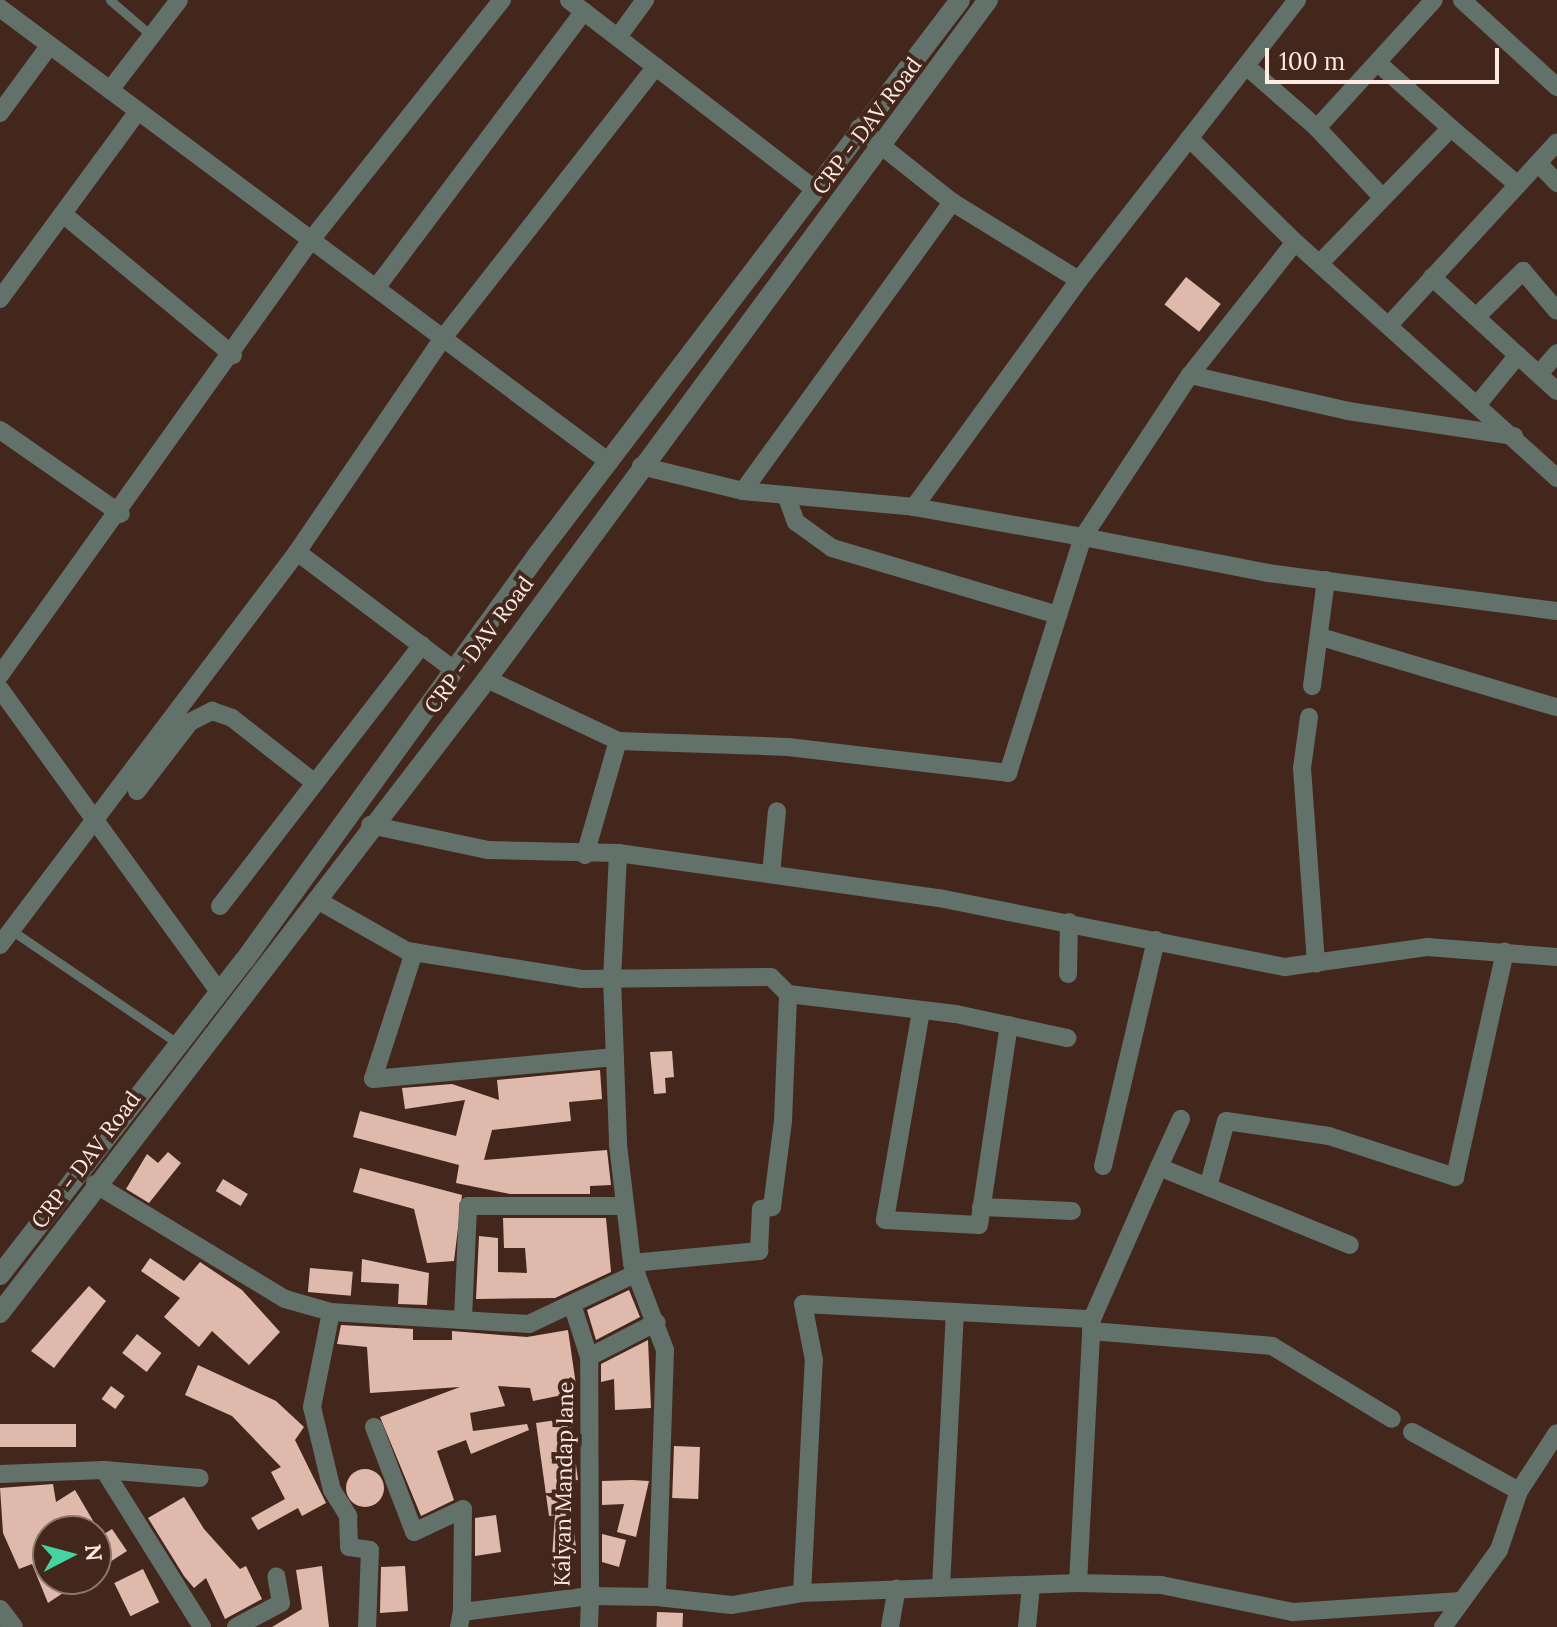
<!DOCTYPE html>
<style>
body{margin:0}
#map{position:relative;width:1557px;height:1627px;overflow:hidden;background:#44271c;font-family:Lora,serif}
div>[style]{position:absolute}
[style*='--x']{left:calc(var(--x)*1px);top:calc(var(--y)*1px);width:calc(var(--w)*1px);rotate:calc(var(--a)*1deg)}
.building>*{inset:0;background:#dfbaac;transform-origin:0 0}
.round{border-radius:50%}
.service>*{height:9px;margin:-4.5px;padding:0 4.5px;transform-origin:4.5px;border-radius:4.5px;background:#627169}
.minor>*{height:18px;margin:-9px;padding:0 9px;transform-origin:9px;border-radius:9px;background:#627169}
.tertiary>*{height:20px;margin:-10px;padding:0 10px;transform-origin:10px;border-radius:10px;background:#627169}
span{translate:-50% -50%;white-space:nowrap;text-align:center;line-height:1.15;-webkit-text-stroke:8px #44271c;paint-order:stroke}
.street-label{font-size:22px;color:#feeae3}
.north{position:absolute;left:32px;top:1515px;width:80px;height:80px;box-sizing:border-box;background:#44271c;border:2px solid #8e756c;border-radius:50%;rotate:84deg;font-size:22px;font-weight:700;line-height:32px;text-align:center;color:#feeae3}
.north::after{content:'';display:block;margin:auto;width:28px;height:36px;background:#43d4a0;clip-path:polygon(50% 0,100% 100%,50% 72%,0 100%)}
.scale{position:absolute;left:1265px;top:48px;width:234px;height:36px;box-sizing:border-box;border:4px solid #feeae3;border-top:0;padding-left:10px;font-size:24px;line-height:28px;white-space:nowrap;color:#feeae3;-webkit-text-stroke:6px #44271c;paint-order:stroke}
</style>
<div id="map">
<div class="building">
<i style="left:1186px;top:277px;width:44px;height:35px;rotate:38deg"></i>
<i style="clip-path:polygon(672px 1051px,674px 1077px,665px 1078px,666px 1093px,654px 1094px,650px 1052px)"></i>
<i style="clip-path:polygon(600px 1070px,602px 1099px,569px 1102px,571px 1121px,492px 1130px,484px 1160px,607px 1150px,611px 1185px,590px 1186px,590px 1194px,510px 1194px,456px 1183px,459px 1165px,353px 1137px,360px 1111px,456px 1136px,465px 1100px,405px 1109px,402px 1088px,452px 1084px,499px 1100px,497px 1080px)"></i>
<i style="clip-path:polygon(168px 1152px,181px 1163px,149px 1203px,126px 1189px,147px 1154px,158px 1163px)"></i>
<i style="clip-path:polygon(360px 1168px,462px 1195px,454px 1261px,427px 1263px,414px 1209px,353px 1192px)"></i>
<i style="left:223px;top:1179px;width:29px;height:14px;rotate:31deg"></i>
<i style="clip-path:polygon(503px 1218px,606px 1218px,611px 1272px,555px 1298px,476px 1299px,479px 1236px,498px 1238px,498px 1272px,527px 1273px,525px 1248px,504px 1248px)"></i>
<i style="clip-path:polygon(150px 1258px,184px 1281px,200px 1262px,242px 1290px,280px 1332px,249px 1365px,212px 1331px,199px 1347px,164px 1317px,180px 1298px,141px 1271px)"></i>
<i style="clip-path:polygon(362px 1259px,429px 1273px,427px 1305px,398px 1304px,399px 1284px,361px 1282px)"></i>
<i style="left:310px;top:1268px;width:43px;height:24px;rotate:5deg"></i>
<i style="clip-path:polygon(89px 1286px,106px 1301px,54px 1368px,31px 1351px)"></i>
<i style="clip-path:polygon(629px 1290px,640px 1317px,596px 1340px,587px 1310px)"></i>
<i style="clip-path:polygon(341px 1325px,413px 1329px,413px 1340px,452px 1340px,452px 1331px,527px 1337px,568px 1330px,577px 1392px,533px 1401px,530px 1388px,498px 1386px,505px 1406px,470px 1413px,473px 1431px,527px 1424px,529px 1430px,471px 1454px,466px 1440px,437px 1451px,454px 1500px,421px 1516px,380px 1417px,460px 1387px,370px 1393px,367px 1347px,337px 1344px)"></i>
<i style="left:137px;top:1334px;width:31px;height:24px;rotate:38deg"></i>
<i style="clip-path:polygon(648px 1340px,651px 1408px,615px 1410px,614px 1379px,601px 1382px,601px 1364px)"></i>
<i style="clip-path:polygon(198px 1365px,276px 1401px,304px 1427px,295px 1440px,326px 1503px,302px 1516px,298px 1508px,258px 1530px,251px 1518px,285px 1499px,271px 1472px,281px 1467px,232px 1416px,185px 1395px)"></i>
<i style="left:111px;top:1386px;width:17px;height:16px;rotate:36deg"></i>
<i style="clip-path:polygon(570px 1418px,578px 1480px,568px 1481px,577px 1556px,570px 1554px,571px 1572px,551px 1572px,555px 1515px,549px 1516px,536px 1423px)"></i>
<i style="left:76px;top:1424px;width:23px;height:76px;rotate:90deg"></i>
<i style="left:674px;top:1446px;width:26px;height:52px;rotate:2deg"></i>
<i class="round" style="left:346px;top:1469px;width:38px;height:38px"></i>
<i style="clip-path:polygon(632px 1480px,649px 1481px,636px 1537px,617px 1532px,624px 1504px,602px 1505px,602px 1481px)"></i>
<i style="clip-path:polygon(53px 1484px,56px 1502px,75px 1490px,99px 1531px,48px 1531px,48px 1579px,84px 1579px,48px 1603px,32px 1564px,19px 1569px,3px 1533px,0 1488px)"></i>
<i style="clip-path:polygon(184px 1497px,204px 1529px,240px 1569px,246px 1566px,262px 1599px,225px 1619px,206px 1578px,194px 1588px,184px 1576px,148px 1518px)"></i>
<i style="clip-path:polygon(496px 1515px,501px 1552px,475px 1556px,475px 1518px)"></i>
<i style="clip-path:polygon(112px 1529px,127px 1551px,102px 1567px,96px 1539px)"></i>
<i style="clip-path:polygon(602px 1534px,626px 1540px,619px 1567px,602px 1562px)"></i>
<i style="clip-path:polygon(322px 1566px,329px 1627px,272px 1627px,302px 1609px,296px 1570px)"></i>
<i style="clip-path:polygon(405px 1566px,408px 1611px,380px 1613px,381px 1567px)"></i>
<i style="left:143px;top:1569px;width:37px;height:32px;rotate:64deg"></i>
<i style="left:657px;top:1612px;width:26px;height:15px;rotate:2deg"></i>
</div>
<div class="service">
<i style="--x:110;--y:0;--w:55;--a:40.6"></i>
<i style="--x:11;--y:930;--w:201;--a:34.2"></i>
</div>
<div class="minor">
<i style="--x:569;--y:0;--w:307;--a:37.6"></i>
<i style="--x:1462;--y:0;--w:129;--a:42.5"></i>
<i style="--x:0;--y:8;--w:760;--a:36.7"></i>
<i style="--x:618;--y:37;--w:46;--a:-53.9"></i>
<i style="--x:1378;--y:63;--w:98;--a:41.7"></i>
<i style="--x:1246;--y:66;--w:94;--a:41.1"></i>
<i style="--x:1317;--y:128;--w:173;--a:-47.6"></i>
<i style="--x:110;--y:90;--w:113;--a:-52.5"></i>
<i style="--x:0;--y:113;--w:84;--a:-53.7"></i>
<i style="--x:859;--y:128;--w:119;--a:38.5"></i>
<i style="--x:952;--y:202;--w:149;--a:31.6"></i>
<i style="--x:1079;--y:280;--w:355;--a:-52.1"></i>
<i style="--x:1317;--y:128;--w:96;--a:46.7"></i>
<i style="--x:1189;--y:138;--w:148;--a:44.5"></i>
<i style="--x:1538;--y:163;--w:28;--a:46"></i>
<i style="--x:63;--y:214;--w:221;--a:39.7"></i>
<i style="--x:1320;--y:263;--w:188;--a:-45.9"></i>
<i style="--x:1451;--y:128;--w:88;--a:40.4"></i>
<i style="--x:1432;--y:277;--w:169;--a:42.4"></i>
<i style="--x:1079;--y:280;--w:281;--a:126"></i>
<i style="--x:914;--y:507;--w:172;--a:10.1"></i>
<i style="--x:1083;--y:537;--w:194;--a:-56.6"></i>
<i style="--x:1190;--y:375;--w:169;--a:-51.7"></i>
<i style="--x:1295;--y:242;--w:353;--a:42"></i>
<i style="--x:376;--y:288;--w:346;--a:-53.1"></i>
<i style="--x:0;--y:299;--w:233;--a:-53.7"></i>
<i style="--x:1476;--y:317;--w:66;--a:-44.4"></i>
<i style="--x:1523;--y:271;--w:52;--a:49.6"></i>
<i style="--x:1389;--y:325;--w:248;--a:-47.4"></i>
<i style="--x:1539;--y:374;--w:28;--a:-49"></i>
<i style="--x:1190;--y:375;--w:162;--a:12.8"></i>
<i style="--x:1348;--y:411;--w:168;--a:8.6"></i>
<i style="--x:1478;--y:404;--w:63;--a:-50.8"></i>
<i style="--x:0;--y:430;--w:147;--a:34.8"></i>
<i style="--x:641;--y:466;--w:105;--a:13.8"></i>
<i style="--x:743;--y:491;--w:172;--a:5.3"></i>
<i style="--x:743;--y:491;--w:357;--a:-54.1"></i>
<i style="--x:786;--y:495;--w:29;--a:70"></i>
<i style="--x:796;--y:522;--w:44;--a:35.8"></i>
<i style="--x:832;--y:548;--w:236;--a:16.5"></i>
<i style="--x:297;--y:552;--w:195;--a:36.9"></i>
<i style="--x:1321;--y:637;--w:245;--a:16.6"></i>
<i style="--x:0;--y:675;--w:535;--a:-54.44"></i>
<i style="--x:311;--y:240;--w:307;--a:-51.5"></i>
<i style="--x:487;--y:679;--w:145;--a:25.3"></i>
<i style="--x:618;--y:741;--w:170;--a:2"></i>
<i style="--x:788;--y:747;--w:222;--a:6.7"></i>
<i style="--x:1008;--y:773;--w:248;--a:-72.4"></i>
<i style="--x:1083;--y:537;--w:188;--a:11"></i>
<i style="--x:1268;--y:573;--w:291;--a:7.5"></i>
<i style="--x:1312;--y:686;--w:107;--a:-82.5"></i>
<i style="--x:0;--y:689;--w:373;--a:54.1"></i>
<i style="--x:1309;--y:717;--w:51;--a:97.8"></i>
<i style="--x:1302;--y:768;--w:196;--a:85.9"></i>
<i style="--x:137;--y:791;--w:87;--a:-52.5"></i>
<i style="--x:190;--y:722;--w:25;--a:-27"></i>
<i style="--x:212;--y:711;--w:21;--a:19"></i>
<i style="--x:232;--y:718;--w:105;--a:38.1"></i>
<i style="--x:370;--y:825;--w:121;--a:12"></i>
<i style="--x:488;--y:850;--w:130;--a:1.3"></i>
<i style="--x:618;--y:853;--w:324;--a:8"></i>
<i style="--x:939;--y:898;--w:353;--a:11.3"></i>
<i style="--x:1285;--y:967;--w:143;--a:-8"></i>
<i style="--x:1427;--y:947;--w:130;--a:4.4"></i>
<i style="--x:618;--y:853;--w:125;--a:92.7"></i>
<i style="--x:612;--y:978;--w:167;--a:87.9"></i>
<i style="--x:618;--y:1145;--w:119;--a:83.2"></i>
<i style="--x:632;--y:1263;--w:93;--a:69.2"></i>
<i style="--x:665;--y:1350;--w:247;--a:91.9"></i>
<i style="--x:657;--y:1597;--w:75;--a:6.1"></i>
<i style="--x:732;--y:1605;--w:71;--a:-9.7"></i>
<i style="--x:802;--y:1593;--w:233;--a:-87.1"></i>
<i style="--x:814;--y:1360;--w:57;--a:-101.1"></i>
<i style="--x:803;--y:1304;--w:289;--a:3"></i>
<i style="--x:585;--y:855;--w:119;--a:-73.9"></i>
<i style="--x:771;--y:874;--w:63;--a:-84.6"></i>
<i style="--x:317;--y:900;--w:103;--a:29.5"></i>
<i style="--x:407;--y:951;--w:177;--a:9.1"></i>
<i style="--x:582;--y:979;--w:189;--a:-0.6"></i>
<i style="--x:771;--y:977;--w:24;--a:45"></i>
<i style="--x:788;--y:994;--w:169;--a:6.8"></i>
<i style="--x:956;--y:1014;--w:114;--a:12.2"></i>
<i style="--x:220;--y:906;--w:330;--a:-52.3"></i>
<i style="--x:0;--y:945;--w:493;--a:-52.9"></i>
<i style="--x:297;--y:552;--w:259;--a:-55.7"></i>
<i style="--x:443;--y:338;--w:345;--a:-51.9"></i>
<i style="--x:414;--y:952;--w:133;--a:107.9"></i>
<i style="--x:373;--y:1079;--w:243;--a:-5.2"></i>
<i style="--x:1068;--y:974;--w:52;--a:-88.9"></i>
<i style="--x:921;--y:1011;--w:212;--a:99.8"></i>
<i style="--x:885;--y:1220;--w:94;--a:3"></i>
<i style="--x:979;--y:1225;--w:202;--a:-81.5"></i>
<i style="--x:1103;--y:1166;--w:232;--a:-76.8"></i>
<i style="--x:1159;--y:1167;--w:53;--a:-65.4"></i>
<i style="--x:95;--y:1184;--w:222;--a:31.2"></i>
<i style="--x:285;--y:1299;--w:48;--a:15.8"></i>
<i style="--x:331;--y:1312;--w:198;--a:3.5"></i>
<i style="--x:529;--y:1324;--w:119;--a:-25.3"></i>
<i style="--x:1208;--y:1187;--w:68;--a:-74.7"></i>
<i style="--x:1226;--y:1121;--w:104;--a:8.3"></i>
<i style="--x:1329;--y:1136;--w:133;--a:18"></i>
<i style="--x:1455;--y:1177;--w:231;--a:-77.5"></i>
<i style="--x:981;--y:1207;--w:91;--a:2.5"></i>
<i style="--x:632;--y:1263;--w:128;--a:-5.4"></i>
<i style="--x:759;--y:1251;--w:42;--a:-87.3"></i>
<i style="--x:761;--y:1209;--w:11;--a:-10"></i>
<i style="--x:772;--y:1207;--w:87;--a:-82.7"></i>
<i style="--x:783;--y:1121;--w:127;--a:-87.7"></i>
<i style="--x:572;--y:1304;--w:56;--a:72.2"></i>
<i style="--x:331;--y:1312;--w:97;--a:101.3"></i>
<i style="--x:312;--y:1407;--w:85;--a:76.5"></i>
<i style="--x:332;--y:1490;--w:31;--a:58"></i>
<i style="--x:348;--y:1516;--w:31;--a:88"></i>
<i style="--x:349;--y:1547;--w:21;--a:8"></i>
<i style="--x:370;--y:1550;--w:77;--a:92.2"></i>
<i style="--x:463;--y:1318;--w:112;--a:-87.4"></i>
<i style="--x:468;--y:1206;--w:157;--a:0"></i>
<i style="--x:1091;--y:1331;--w:182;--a:4.7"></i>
<i style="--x:1272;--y:1346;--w:140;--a:31.3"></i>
<i style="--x:374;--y:1427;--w:112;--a:69.1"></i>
<i style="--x:414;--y:1532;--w:54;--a:-25.1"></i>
<i style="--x:463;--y:1509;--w:103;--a:90.6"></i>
<i style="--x:1412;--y:1432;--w:122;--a:28.9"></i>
<i style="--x:104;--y:1470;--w:185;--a:58"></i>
<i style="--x:0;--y:1474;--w:104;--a:-2.2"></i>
<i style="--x:104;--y:1470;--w:96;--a:4.8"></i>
<i style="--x:1078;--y:1583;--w:264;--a:-87"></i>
<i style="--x:1092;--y:1319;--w:166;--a:-66.2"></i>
<i style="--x:1159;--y:1167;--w:206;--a:22.2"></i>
<i style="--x:941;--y:1587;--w:275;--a:-87.1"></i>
<i style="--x:802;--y:1593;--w:276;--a:-2.1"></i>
<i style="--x:1078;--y:1583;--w:83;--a:1.4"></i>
<i style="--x:1161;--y:1585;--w:135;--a:11.6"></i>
<i style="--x:1293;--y:1612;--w:169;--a:-3.7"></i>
<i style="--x:236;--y:1627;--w:51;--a:-28.1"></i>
<i style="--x:281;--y:1603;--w:27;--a:-100"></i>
<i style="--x:459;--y:1627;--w:15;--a:-79"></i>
<i style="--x:462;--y:1612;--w:129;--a:-7.1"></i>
<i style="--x:590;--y:1596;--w:239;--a:-90.2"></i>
<i style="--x:589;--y:1357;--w:76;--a:-27.2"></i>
<i style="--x:589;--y:1627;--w:31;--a:-88"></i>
<i style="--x:590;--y:1596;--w:67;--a:0.9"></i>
<i style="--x:890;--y:1627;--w:39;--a:-80"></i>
<i style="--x:1027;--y:1627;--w:41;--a:-84.4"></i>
<i style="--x:1443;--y:1627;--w:95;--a:-54"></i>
<i style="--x:1499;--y:1550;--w:62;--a:-71.3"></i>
<i style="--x:1519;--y:1491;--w:69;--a:-56.8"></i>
</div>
<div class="tertiary">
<i style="--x:0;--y:1275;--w:398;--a:-52.2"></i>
<i style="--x:244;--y:961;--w:502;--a:-54.16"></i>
<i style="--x:538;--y:554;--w:696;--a:-52.7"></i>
<i style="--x:0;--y:1313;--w:799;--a:-52.47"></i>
<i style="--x:487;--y:679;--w:844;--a:-53.58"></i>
<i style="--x:0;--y:1610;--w:21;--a:53"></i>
</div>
<div class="street-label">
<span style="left:867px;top:126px;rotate:-53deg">CRP - DAV Road</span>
<span style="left:479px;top:645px;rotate:-53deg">CRP - DAV Road</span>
<span style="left:86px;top:1160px;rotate:-53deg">CRP - DAV Road</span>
<span style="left:564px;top:1484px;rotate:-89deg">Kalyan Mandap lane</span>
</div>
<div class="north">N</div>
<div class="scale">100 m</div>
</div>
